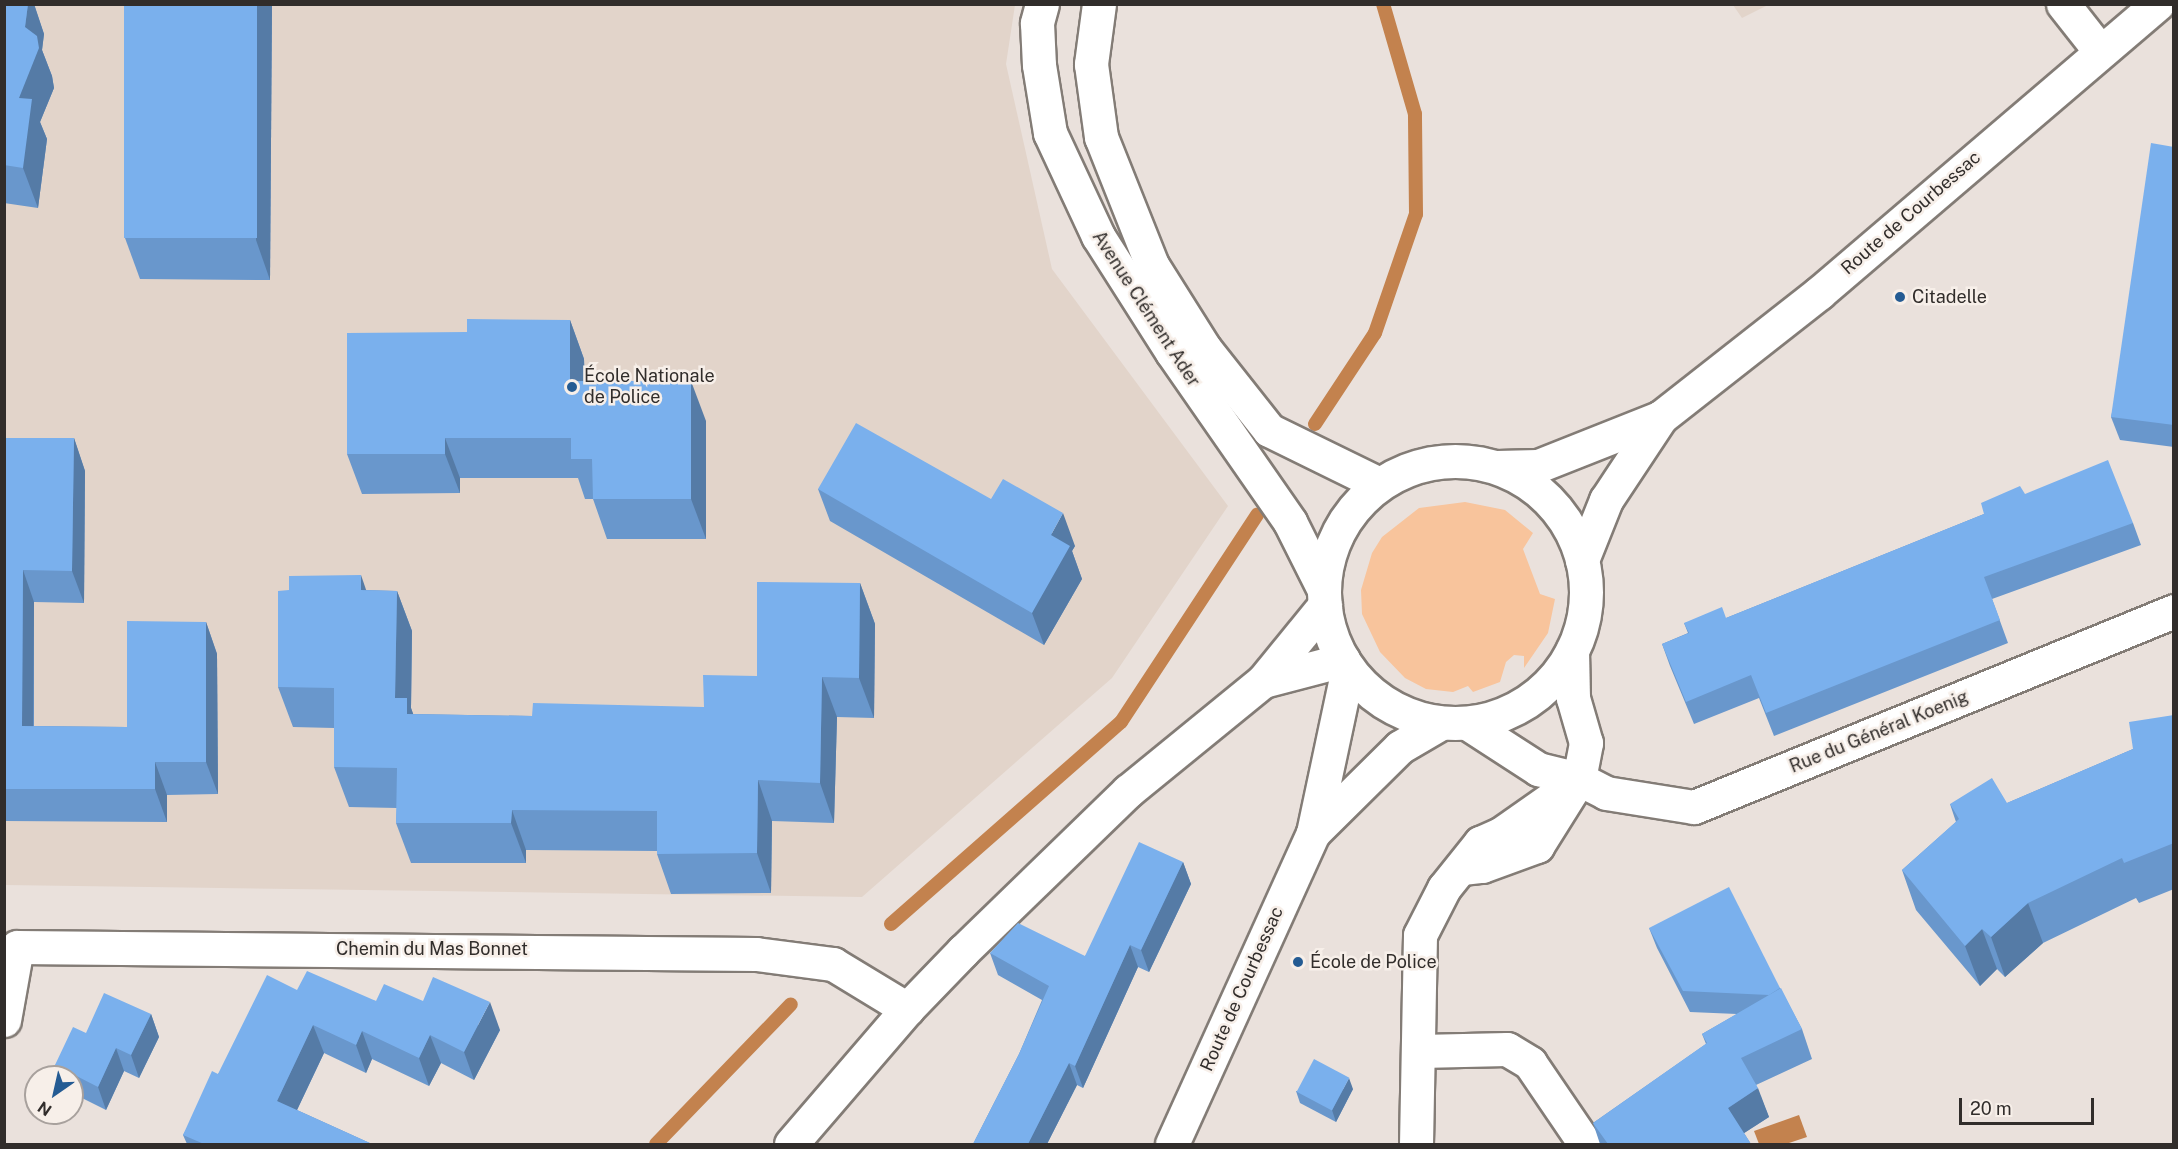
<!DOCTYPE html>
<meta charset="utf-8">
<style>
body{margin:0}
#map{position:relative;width:2178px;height:1149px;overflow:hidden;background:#eae1dc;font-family:"Public Sans",sans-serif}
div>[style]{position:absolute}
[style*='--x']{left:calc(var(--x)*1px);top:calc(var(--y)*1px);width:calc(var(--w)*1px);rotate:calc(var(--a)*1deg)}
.built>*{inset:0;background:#e2d4ca}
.green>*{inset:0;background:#f8c49c}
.water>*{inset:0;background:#c3824e}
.stream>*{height:14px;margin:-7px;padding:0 7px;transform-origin:7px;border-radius:7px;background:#c3824e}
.roads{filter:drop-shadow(2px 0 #837c76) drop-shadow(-2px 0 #837c76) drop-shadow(0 2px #837c76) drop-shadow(0 -2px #837c76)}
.minor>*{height:33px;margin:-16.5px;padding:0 16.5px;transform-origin:16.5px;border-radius:16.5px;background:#fff}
.tertiary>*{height:33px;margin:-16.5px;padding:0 16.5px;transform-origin:16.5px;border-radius:16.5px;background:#fff}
.tertiary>.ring{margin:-16.5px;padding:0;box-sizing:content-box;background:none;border:33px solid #fff;border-radius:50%}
.wall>*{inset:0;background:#6997cc}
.shaded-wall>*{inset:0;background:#557ba6}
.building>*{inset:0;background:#7ab0ed;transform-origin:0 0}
.dots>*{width:16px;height:16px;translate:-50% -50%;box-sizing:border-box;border:3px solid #f7efe9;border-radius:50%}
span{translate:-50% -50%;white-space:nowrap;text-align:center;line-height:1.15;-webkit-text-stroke:5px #f7efe9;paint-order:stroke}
.street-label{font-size:18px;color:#312d2b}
.poi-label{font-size:18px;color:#312d2b}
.left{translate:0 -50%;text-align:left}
.frame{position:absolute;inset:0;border:6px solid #312d2b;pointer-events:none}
.north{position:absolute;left:24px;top:1065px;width:60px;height:60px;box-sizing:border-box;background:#f7efe9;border:2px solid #a8a19d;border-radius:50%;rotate:214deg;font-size:16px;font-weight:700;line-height:24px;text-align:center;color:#312d2b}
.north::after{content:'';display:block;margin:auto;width:21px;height:27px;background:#245b93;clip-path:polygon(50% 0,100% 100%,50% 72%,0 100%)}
.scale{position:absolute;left:1959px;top:1098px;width:135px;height:27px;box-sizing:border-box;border:3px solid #312d2b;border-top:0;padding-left:8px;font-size:18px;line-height:21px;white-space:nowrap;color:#312d2b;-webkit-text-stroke:4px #f7efe9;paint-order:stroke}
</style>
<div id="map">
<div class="built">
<i style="clip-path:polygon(5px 5px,1015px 5px,1006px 64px,1052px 269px,1228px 506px,1112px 678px,862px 897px,5px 885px)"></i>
<i style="clip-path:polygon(1733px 5px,1768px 5px,1742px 18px)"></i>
</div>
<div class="green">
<i style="clip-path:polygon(1465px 502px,1505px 510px,1533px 533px,1523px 549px,1540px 594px,1555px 599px,1548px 633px,1524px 668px,1524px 656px,1514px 655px,1506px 662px,1500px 682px,1473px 692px,1468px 686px,1453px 692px,1426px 689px,1405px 678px,1380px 652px,1362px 614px,1361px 590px,1372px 553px,1382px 537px,1419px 508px)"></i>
</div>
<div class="water">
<i style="clip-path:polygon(1799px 1115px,1807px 1137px,1786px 1144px,1759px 1144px,1754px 1131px)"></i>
</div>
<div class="stream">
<i style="--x:1315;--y:424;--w:109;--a:-56.6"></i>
<i style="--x:1375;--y:333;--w:126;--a:-71"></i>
<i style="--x:1416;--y:214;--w:100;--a:-90.6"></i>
<i style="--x:1415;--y:114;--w:115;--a:-106.2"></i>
<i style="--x:891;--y:924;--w:306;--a:-41.3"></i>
<i style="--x:1121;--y:722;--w:248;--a:-56.7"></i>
<i style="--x:656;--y:1144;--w:194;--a:-46"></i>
</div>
<div class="roads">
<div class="minor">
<i style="--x:2063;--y:4;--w:60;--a:51.8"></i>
<i style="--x:1467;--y:723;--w:85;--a:32.9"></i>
<i style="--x:1538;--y:769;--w:42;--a:13.7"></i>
<i style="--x:1579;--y:779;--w:30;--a:27"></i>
<i style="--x:1606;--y:793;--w:89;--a:9"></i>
<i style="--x:1694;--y:807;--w:518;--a:-22.21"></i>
<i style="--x:1313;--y:833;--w:122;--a:-44.7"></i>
<i style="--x:1400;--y:747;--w:48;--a:-30.3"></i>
<i style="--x:1462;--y:868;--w:20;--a:-6"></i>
<i style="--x:1482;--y:866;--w:59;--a:-20"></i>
<i style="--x:1537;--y:846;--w:79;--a:-57.9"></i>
<i style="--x:1579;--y:779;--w:37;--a:-79"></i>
<i style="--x:1586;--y:743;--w:47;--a:-106.1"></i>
<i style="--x:1573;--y:698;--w:47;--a:-91.2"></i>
<i style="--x:4;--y:1020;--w:74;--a:-79.9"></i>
<i style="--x:17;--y:947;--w:739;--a:0.54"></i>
<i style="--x:756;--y:954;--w:78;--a:7.4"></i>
<i style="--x:833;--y:964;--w:87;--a:31.3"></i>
<i style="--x:1420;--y:1051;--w:87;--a:-1.3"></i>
<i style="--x:1507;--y:1049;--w:27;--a:31"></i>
<i style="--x:1530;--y:1063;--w:98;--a:55.8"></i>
<i style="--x:1172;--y:1144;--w:341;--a:-65.6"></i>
<i style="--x:1313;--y:833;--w:168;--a:-78"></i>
<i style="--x:1416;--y:1144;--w:209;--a:-88.9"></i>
<i style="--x:1420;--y:935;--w:53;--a:-62.9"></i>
<i style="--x:1444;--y:888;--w:58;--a:-51.3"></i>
<i style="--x:1480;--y:843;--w:24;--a:-24"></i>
<i style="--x:1502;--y:833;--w:94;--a:-35"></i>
</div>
<div class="tertiary">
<i style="--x:1042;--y:4;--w:20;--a:105"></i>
<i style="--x:1037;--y:23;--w:42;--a:87.3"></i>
<i style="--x:1039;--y:65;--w:69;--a:80.8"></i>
<i style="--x:1050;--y:133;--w:114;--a:65"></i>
<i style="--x:1098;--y:236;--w:138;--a:57.5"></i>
<i style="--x:1172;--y:352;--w:207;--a:55.2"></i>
<i style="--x:1290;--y:522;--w:74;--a:63.4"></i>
<i style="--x:1099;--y:4;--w:61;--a:97.6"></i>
<i style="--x:1091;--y:64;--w:74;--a:82.2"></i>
<i style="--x:1101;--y:137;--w:138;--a:68.3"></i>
<i style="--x:1152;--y:265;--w:99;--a:57.8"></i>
<i style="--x:1205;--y:349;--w:103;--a:51.7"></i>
<i style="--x:1269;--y:430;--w:123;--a:26.1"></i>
<i class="ring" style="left:1324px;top:461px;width:229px;height:229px"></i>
<i style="--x:1497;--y:467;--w:41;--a:-1.4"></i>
<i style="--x:1538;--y:466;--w:130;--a:-21.6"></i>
<i style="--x:1582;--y:560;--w:65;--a:-68.2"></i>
<i style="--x:1606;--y:500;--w:100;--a:-56.5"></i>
<i style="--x:1661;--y:417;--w:201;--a:-38.1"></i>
<i style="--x:1819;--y:293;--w:445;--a:-40.5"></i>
<i style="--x:1263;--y:681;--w:83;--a:-14.7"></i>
<i style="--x:791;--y:1144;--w:178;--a:-49.3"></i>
<i style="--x:907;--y:1009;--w:81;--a:-46"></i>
<i style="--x:963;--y:951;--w:230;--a:-44.1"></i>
<i style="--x:1128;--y:791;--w:174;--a:-39.2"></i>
<i style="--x:1263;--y:681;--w:98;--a:-50.8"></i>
</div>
</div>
<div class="wall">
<i style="clip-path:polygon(4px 4px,34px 4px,44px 34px,42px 50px,52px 76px,54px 88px,40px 122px,47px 139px,38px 208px,4px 203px)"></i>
<i style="clip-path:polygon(272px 4px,270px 280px,140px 279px,125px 238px)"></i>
<i style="clip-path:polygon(2174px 147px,2174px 447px,2120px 440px,2111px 417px)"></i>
<i style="clip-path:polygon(570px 320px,584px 359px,585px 381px,706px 421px,706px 539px,607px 539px,593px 499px,585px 499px,578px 478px,460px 478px,460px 493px,362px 494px,347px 454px,467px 332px)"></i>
<i style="clip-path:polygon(4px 438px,74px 438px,85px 471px,84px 603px,34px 602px,34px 726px,127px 727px,206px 622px,217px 654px,218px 794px,167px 795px,167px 822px,4px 821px)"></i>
<i style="clip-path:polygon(818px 489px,991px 499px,1075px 546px,1072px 551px,1082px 579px,1044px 645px,830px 521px)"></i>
<i style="clip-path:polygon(2025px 494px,2133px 523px,2141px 545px,1992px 599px,2008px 643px,1774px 736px,1759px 698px,1694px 724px,1670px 666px,1662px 644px,1688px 633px,1684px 623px,1726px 618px,1984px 514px)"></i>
<i style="clip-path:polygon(860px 583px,875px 624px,874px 718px,837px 717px,834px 823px,772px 821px,771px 893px,671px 894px,657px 854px,657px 851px,526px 850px,526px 863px,411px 863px,396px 823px,397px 808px,349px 807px,334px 767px,334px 728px,293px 727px,278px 687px,366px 590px,397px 591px,412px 631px,411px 708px,413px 714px,532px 716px,704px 707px,757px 676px)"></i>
<i style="clip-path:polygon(2174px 715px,2174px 889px,2139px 903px,2136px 898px,2043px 943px,2005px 977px,1997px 969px,1980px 986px,1916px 910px,1902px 870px,1956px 822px,1950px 804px,2007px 803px,2133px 749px)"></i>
<i style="clip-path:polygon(1183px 862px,1191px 884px,1149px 972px,1138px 967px,1083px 1088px,1077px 1085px,1047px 1144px,973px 1144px,1019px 1054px,1042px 1000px,998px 975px,990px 953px,1085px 956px)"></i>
<i style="clip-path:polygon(1649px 928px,1780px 988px,1802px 1029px,1812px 1059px,1756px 1085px,1769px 1117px,1744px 1133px,1751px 1144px,1600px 1144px,1593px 1123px,1706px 1044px,1702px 1034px,1737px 1014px,1690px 1012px,1657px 948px)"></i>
<i style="clip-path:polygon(297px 990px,376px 1001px,500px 1030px,474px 1080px,441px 1063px,429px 1086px,372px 1059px,366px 1073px,324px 1053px,297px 1110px,372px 1144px,187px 1144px,183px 1135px,218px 1074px)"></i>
<i style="clip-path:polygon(151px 1014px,159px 1037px,139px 1078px,124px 1071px,106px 1110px,72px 1093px,72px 1077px,59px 1077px,55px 1065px)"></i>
<i style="clip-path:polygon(1353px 1089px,1336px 1122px,1300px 1103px,1296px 1091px)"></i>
</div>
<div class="shaded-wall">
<i style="clip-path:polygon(28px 4px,34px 4px,44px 34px,42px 50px,52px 76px,54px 88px,40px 122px,47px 139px,38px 208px,23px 168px,19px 98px,25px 27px)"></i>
<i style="clip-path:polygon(257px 4px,272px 4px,270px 280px,256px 240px)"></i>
<i style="clip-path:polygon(570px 320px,584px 359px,585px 420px,570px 381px)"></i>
<i style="clip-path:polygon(691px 381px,706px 421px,706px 539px,691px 499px)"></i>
<i style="clip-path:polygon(74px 438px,85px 471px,84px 603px,72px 571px)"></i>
<i style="clip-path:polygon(445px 438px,460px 478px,460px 493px,445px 454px)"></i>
<i style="clip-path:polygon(1063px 513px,1075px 546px,1072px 551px,1082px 579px,1044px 645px,1032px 613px,1051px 535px)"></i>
<i style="clip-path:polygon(23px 570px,34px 602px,33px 758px,22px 726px)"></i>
<i style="clip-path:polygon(361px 575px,375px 616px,361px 590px)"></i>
<i style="clip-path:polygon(860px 583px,875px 624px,874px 718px,859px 678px)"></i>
<i style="clip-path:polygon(397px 591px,412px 631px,411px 708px,422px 738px,395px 698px)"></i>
<i style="clip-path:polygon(206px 622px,217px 654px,218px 794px,206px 762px)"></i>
<i style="clip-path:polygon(822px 677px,837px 717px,834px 823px,820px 783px)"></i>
<i style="clip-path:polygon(155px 762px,167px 795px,167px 822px,155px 789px)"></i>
<i style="clip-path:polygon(758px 780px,772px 821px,771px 893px,757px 853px)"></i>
<i style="clip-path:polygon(512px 810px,526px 850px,526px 863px,511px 823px)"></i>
<i style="clip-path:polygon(1183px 862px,1191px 884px,1149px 972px,1141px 950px)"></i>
<i style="clip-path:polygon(2028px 903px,2043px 943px,2005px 977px,1991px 937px)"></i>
<i style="clip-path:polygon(1982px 929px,1997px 969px,1980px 986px,1965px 946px)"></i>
<i style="clip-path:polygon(1130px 945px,1138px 967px,1083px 1088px,1075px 1066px)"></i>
<i style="clip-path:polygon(490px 1002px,500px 1030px,474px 1080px,464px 1052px)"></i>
<i style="clip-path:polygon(151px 1014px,159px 1037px,139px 1078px,131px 1055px)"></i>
<i style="clip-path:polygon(313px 1025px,324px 1053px,288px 1129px,277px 1101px)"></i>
<i style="clip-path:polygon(362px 1031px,372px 1059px,366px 1073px,356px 1045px)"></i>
<i style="clip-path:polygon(430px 1035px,441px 1063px,429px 1086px,419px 1058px)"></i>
<i style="clip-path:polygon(116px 1048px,124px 1071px,106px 1110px,98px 1087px)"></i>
<i style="clip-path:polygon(1069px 1063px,1077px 1085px,1047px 1144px,1028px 1144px)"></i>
<i style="clip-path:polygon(1349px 1078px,1353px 1089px,1336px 1122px,1332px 1110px)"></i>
<i style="clip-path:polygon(1758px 1088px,1769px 1117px,1738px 1137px,1728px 1108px)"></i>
</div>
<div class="building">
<i style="clip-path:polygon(4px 4px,28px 4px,25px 27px,37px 36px,39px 48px,19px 98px,32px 99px,23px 168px,4px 165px)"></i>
<i style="left:124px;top:4px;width:133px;height:234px"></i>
<i style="clip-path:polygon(2151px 143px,2174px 147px,2174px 425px,2111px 417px)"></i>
<i style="clip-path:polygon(467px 319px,570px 320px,570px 381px,691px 381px,691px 499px,593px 499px,592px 459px,571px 459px,571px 438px,445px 438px,445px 454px,347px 454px,347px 333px,467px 332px)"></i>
<i style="clip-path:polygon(856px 423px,991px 499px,1003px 479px,1063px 513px,1051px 535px,1070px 546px,1032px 613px,818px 489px)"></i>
<i style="clip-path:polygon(4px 438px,74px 438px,72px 571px,23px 570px,22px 726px,127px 727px,127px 621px,206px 622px,206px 762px,155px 762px,155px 789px,4px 789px)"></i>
<i style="clip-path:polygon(2108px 460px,2133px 523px,1984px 577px,2000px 620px,1766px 713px,1751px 675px,1686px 702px,1662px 644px,1689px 633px,1684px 623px,1722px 607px,1726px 618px,1984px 514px,1981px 503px,2020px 486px,2025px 494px)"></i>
<i style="clip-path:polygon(361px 575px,361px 590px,397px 591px,395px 698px,407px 698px,407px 714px,532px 716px,533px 703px,704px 707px,703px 675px,757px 676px,757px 582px,860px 583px,859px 678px,822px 677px,820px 783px,758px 780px,757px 853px,657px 854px,657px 811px,512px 810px,511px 823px,396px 823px,397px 768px,334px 767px,334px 688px,278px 687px,278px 591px,289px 590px,289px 576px)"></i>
<i style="clip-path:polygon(2174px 715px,2174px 843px,2124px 863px,2122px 858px,2028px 903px,1991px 937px,1982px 929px,1965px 946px,1902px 870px,1959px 819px,1950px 804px,1992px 778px,2007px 803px,2133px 749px,2129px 722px)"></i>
<i style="clip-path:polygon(1139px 842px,1183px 862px,1141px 950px,1130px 945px,1075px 1066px,1069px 1063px,1028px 1144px,973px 1144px,1019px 1054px,1049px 986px,990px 953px,1018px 923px,1085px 956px)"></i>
<i style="clip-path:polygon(1729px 887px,1780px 988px,1769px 995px,1683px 991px,1649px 928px)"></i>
<i style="clip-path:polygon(307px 971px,376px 1001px,384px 984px,423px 1001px,433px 977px,490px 1002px,464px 1052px,430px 1035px,419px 1058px,362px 1031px,356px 1045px,313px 1025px,277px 1101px,372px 1144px,204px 1144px,183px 1135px,212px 1071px,218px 1074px,267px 975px,297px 990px)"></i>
<i style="clip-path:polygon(1781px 988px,1802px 1029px,1741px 1058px,1758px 1088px,1728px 1108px,1751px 1144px,1608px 1144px,1593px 1123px,1707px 1043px,1702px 1034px)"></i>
<i style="clip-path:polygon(104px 993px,151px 1014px,131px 1055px,116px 1048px,98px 1087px,55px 1065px,73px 1027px,86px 1033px)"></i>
<i style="left:1314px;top:1059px;width:40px;height:37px;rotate:28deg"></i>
</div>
<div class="dots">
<i style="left:1900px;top:297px;background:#245b93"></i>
<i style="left:572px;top:387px;background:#245b93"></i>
<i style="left:1298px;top:962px;background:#245b93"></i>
</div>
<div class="street-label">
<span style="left:1911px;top:213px;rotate:-41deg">Route de Courbessac</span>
<span style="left:1146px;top:309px;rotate:57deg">Avenue Clément Ader</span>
<span style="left:1879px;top:732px;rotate:-22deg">Rue du Général Koenig</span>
<span style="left:432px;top:949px">Chemin du Mas Bonnet</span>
<span style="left:1242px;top:989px;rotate:-66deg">Route de Courbessac</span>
</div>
<div class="poi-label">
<span class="left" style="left:1912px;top:297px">Citadelle</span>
<span class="left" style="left:584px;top:387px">École Nationale<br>de Police</span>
<span class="left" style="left:1310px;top:962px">École de Police</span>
</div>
<div class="frame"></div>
<div class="north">N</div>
<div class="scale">20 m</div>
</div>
